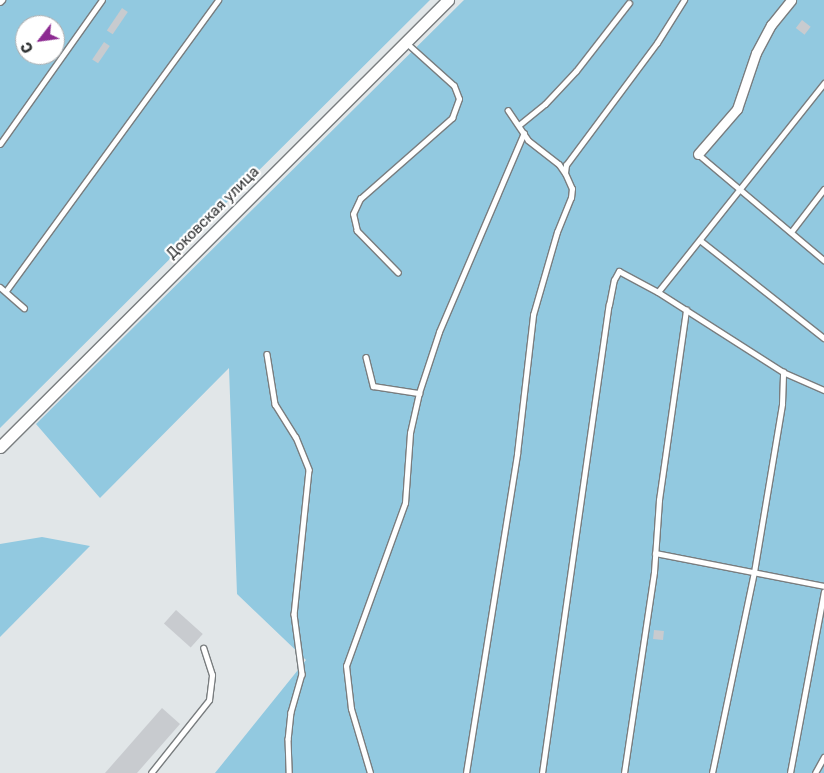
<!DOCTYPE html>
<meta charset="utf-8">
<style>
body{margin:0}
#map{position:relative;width:824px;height:773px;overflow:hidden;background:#e1e6e8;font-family:Rubik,sans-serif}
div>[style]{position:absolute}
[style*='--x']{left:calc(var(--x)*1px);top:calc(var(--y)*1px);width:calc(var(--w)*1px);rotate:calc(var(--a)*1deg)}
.green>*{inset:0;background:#92c9e0}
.building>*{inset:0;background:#c8cbcf;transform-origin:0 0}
.roads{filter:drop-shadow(1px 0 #797d7f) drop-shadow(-1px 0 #797d7f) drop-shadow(0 1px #797d7f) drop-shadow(0 -1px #797d7f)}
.service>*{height:4.5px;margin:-2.25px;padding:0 2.25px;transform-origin:2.25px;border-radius:2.25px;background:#fff}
.minor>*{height:9px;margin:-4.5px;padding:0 4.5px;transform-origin:4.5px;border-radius:4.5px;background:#fff}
.tertiary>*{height:11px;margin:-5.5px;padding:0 5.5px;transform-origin:5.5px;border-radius:5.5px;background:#fff}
span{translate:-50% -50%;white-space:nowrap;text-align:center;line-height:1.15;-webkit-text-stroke:4.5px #fff;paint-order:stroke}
.street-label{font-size:15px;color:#313334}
.north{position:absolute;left:15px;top:15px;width:50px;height:50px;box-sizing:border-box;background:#fff;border:1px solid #adadae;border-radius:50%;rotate:240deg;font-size:14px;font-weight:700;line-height:20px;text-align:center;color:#313334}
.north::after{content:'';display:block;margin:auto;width:18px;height:22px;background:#8d2a92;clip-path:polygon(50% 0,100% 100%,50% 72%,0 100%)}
</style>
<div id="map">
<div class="green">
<i style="clip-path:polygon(evenodd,0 0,430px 0,0 428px,0 0,25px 25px,55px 25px,55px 55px,25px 55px,25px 25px)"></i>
<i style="clip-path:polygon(464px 0,824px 0,824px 773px,215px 773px,306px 660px,237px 594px,229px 368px,100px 498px,36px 424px)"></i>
<i style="clip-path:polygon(42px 537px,90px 546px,0 637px,0 544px)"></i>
</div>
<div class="building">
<i style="left:122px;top:8px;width:7px;height:27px;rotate:34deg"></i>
<i style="left:802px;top:20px;width:11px;height:10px;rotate:38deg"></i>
<i style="left:104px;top:42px;width:7px;height:21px;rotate:34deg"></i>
<i style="left:176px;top:610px;width:36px;height:18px;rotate:42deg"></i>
<i style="left:654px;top:630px;width:10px;height:9px;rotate:6deg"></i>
<i style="clip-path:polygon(162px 708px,180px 724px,137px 773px,105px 773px)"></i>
</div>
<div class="roads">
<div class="service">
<i style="--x:0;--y:2;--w:3;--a:-45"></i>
<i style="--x:508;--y:110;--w:36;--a:56"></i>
<i style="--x:528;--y:140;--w:39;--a:38"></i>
<i style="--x:559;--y:164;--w:11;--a:56"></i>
<i style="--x:519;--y:125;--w:33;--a:-39"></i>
<i style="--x:545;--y:104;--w:45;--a:-46.8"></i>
<i style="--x:576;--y:71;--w:86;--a:-52.1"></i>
<i style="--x:0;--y:144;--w:176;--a:-54.7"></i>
<i style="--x:698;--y:154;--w:165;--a:40.1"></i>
<i style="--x:791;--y:232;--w:54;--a:-52.5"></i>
<i style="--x:700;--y:240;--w:158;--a:38.3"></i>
<i style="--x:398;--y:273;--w:59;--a:-134.3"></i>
<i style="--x:357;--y:231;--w:17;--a:-103"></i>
<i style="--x:353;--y:214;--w:17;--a:-65"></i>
<i style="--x:360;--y:199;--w:123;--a:-41.4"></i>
<i style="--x:452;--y:118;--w:20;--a:-70"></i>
<i style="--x:459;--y:99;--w:14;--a:-111"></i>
<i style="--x:454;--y:86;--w:64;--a:-138.1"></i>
<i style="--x:0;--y:287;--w:32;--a:41"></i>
<i style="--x:6;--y:291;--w:360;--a:-53.9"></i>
<i style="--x:658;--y:292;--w:267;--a:-51.5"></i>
<i style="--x:267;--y:354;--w:51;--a:80.9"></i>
<i style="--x:275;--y:404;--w:39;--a:58"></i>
<i style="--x:296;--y:437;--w:35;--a:68"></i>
<i style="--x:309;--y:470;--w:145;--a:95.9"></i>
<i style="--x:294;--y:614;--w:61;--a:82.4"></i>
<i style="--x:302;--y:674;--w:40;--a:106"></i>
<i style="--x:291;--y:712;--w:27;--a:96"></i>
<i style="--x:288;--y:739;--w:34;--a:88"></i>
<i style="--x:366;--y:357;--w:30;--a:76"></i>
<i style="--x:373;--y:386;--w:47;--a:8.7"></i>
<i style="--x:655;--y:553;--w:172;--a:11"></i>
<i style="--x:151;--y:773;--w:93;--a:-51.5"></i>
<i style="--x:209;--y:700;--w:25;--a:-83"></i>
<i style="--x:212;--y:675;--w:28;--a:-108"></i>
<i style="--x:370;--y:773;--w:67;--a:-106.5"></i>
<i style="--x:351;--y:709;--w:43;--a:-96.6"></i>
<i style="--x:346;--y:666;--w:173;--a:-70.1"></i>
<i style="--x:405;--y:503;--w:70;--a:-85.9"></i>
<i style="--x:410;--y:433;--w:41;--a:-77.3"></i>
<i style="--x:419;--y:393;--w:64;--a:-71.8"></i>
<i style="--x:439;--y:332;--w:216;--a:-66.9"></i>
<i style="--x:466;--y:773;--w:323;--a:-80.9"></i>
<i style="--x:517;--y:454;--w:140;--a:-83.4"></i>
<i style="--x:533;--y:315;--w:86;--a:-73.9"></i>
<i style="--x:557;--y:232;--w:37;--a:-68"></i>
<i style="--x:571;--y:198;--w:9;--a:-84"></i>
<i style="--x:572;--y:189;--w:17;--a:-114"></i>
<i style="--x:565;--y:173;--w:8;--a:-83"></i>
<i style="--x:566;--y:165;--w:152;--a:-53.3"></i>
<i style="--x:657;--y:43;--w:51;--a:-57.9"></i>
<i style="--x:542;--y:773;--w:473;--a:-81.9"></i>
<i style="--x:609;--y:305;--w:25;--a:-79"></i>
<i style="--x:614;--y:280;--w:10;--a:-61"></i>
<i style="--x:619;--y:271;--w:44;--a:28.3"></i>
<i style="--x:658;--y:292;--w:148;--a:32.6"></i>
<i style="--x:783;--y:372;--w:45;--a:23.7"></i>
<i style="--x:624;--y:773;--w:203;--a:-81.5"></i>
<i style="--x:654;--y:572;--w:72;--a:-86"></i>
<i style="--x:659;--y:500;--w:192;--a:-81.9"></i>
<i style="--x:712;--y:773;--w:205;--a:-78.2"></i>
<i style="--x:754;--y:572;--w:170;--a:-80.5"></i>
<i style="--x:782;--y:404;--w:32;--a:-88"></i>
<i style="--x:790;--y:773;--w:184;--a:-79.4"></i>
<i style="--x:815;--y:773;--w:18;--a:-61"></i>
</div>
<div class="minor">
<i style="--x:698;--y:154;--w:60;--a:-49.1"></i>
<i style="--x:737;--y:109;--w:59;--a:-71.3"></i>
<i style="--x:756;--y:53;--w:32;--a:-62"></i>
<i style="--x:771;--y:25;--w:32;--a:-51"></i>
</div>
<div class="tertiary">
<i style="--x:0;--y:447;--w:633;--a:-44.94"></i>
</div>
</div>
<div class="street-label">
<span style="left:213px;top:213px;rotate:-45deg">Доковская улица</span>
</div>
<div class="north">С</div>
</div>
